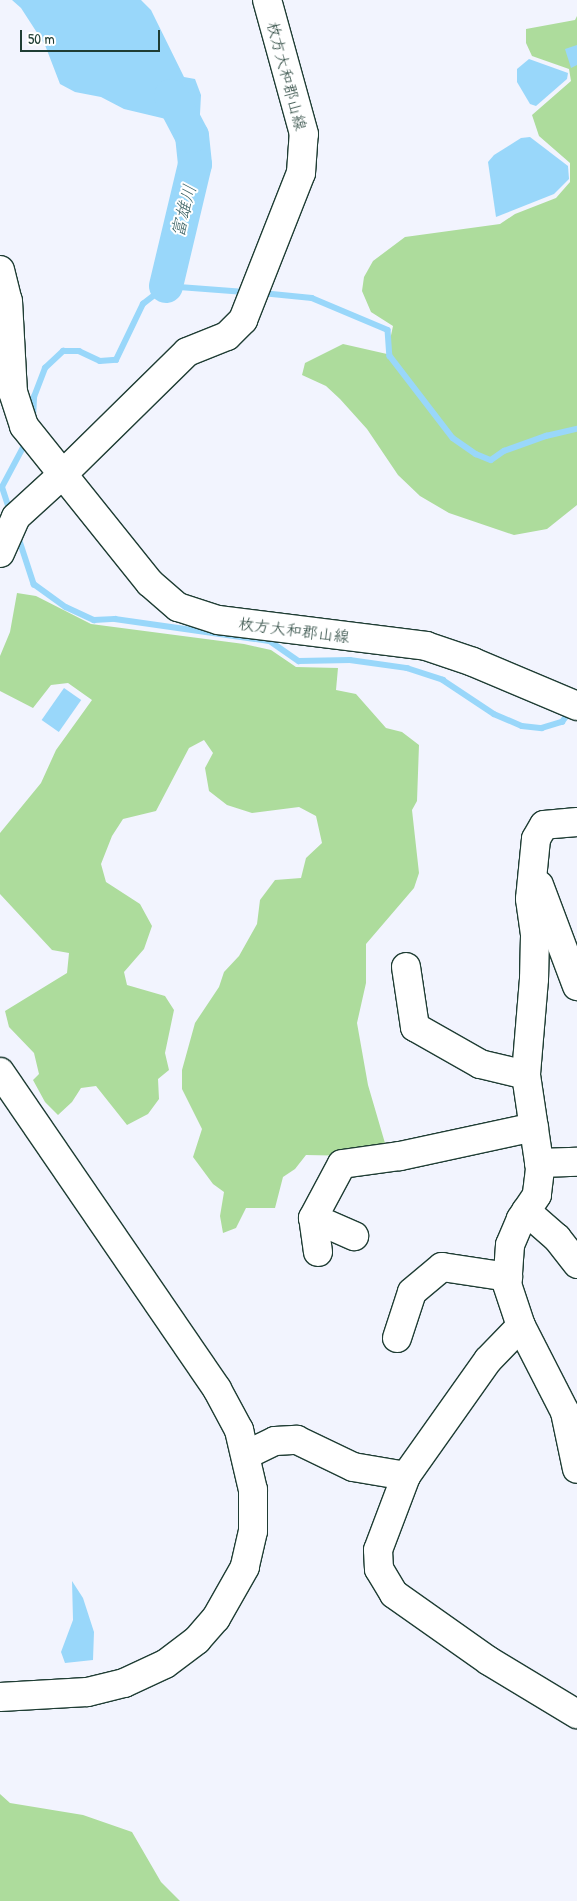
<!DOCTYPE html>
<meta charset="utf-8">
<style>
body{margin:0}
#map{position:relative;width:577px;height:1901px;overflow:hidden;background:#f2f4fe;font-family:"Patrick Hand","Klee One",sans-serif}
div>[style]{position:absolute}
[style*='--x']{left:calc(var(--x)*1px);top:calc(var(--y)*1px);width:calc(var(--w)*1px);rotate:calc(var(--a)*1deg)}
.green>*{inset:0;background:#addc9c}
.water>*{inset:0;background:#99d7fa;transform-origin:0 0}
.stream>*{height:5.5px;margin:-2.75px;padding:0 2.75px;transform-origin:2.75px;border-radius:2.75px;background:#99d7fa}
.river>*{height:34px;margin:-17px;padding:0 17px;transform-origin:17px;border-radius:17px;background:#99d7fa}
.roads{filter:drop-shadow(1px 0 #1f3d34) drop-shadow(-1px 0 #1f3d34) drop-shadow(0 1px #1f3d34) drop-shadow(0 -1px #1f3d34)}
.minor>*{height:28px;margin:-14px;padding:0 14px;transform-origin:14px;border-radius:14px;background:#fff}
.major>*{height:28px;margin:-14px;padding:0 14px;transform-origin:14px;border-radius:14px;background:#fff}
span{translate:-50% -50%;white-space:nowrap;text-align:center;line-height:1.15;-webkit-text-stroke:4px #fff;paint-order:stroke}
.street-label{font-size:16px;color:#1f3d34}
.water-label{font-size:18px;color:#3e6466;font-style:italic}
.scale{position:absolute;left:20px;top:30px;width:140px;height:22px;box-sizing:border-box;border:2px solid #1f3d34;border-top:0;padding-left:6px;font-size:15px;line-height:18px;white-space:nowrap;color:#1f3d34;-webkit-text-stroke:4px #fff;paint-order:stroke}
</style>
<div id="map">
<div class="green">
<i style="clip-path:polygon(577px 16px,577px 505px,547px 529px,514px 535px,449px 513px,420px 496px,398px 475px,367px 429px,340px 399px,326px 386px,302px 375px,305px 363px,343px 344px,387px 354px,393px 326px,371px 312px,362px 291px,364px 277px,373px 261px,405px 237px,500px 224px,515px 214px,556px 198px,570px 182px,570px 163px,539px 136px,532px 115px,571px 81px,569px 69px,532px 56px,526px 43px,526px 29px,575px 20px)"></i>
<i style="clip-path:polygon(17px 593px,36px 596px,91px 624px,244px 644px,271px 650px,296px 667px,338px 668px,336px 690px,356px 694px,386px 728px,402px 732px,419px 745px,417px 801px,412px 810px,419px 873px,414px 888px,366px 944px,366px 983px,357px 1023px,368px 1085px,387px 1150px,356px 1156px,306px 1155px,295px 1169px,283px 1177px,275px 1208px,246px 1208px,236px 1228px,223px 1233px,220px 1216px,224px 1192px,213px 1184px,193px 1157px,202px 1129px,182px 1089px,182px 1070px,195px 1023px,219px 987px,224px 972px,239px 956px,257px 924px,260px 900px,275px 880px,301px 878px,306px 858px,322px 843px,316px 816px,299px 807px,252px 813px,227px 805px,209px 791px,205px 768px,213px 753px,204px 740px,189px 748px,156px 811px,123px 819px,112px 836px,101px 864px,106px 882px,140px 904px,152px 926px,144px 949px,124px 972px,127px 985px,165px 996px,174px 1010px,165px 1053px,169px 1070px,158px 1079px,159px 1099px,148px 1114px,127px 1125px,96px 1086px,81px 1088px,72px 1102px,58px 1115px,45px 1102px,33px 1080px,39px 1074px,34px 1053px,9px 1027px,5px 1011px,67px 973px,69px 953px,52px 950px,0 894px,0 833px,41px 783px,56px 750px,92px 700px,68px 683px,51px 685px,33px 708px,0 691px,0 656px,10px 632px)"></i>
<i style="clip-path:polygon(0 1794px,10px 1803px,83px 1815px,132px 1832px,161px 1882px,180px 1901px,0 1901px)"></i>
</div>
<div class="water">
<i style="clip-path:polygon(12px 0,141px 0,151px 10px,184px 77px,195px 79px,201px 95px,199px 133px,183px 139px,178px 128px,166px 119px,124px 109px,101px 97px,75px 92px,60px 84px,45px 45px,21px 8px)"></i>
<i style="clip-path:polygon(577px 45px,577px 65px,571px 68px,565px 49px)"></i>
<i style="clip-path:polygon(529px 59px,568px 73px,567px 79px,536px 106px,530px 104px,517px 82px,517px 69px)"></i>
<i style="clip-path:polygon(530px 137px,568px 166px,569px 179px,554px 194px,496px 217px,488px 162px,494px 155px,521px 138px)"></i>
<i style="left:64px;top:688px;width:21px;height:39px;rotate:35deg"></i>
<i style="clip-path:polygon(72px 1581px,83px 1598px,94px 1632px,93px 1660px,65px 1663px,61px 1652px,73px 1620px)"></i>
</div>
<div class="stream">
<i style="--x:262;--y:293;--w:50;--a:5.7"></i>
<i style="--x:312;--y:298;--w:82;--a:22.8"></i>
<i style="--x:388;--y:330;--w:26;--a:86"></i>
<i style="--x:390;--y:356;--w:103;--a:52.5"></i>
<i style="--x:453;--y:438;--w:28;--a:35"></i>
<i style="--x:476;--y:454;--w:16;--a:22"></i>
<i style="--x:491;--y:460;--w:16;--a:-35"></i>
<i style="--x:504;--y:451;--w:45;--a:-19.7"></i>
<i style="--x:546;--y:436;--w:32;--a:-13"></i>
<i style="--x:33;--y:418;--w:21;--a:-87"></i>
<i style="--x:34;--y:397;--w:31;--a:-69"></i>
<i style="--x:45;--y:368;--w:25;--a:-43"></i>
<i style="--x:63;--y:351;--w:16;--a:0"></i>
<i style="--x:79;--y:351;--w:23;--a:25"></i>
<i style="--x:100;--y:361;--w:16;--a:-4"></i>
<i style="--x:116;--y:360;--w:62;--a:-64.3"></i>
<i style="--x:143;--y:304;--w:29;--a:-38"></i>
<i style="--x:166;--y:286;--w:79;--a:4.3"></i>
<i style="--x:10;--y:512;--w:26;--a:-108"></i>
<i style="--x:2;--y:487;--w:51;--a:-61.9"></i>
<i style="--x:18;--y:535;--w:52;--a:71.9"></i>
<i style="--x:34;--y:584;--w:39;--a:36"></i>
<i style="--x:66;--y:607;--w:31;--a:25"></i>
<i style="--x:94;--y:620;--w:21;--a:-3"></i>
<i style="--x:115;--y:619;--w:157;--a:8.1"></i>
<i style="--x:270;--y:641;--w:35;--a:35"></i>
<i style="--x:299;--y:661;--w:51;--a:-1.1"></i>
<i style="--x:350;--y:660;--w:58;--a:8"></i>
<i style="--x:407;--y:668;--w:38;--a:18"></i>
<i style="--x:443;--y:680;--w:61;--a:33.7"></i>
<i style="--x:494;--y:714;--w:30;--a:23"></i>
<i style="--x:522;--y:726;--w:20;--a:6"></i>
<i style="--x:542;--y:728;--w:21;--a:-17"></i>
<i style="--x:562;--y:722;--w:15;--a:-53"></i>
</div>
<div class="river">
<i style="--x:166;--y:286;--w:125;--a:-76.6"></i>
<i style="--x:195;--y:164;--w:28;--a:-96"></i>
<i style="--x:192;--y:136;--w:45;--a:-117.7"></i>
</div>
<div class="roads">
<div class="minor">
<i style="--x:0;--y:553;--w:39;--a:-66"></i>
<i style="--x:16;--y:517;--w:62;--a:-42.4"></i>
<i style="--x:577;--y:822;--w:33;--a:175"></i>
<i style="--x:544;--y:825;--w:16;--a:120"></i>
<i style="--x:536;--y:839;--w:60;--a:95.7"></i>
<i style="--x:530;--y:899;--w:37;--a:82"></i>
<i style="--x:535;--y:936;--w:43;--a:91.3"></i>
<i style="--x:534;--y:979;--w:96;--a:94.8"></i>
<i style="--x:526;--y:1075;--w:95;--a:81.5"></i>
<i style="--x:540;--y:1169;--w:26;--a:97"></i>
<i style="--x:537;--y:1195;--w:29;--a:124"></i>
<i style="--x:521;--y:1219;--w:28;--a:113"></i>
<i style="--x:510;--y:1245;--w:39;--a:94"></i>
<i style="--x:507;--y:1284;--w:44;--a:71.6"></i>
<i style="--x:521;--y:1326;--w:97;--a:62.9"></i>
<i style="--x:565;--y:1412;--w:58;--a:78.1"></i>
<i style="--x:539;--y:885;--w:108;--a:69.4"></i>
<i style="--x:406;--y:967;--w:61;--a:81.5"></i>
<i style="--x:415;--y:1027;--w:75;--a:29.6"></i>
<i style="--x:480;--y:1064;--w:47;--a:13.4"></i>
<i style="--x:0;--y:1072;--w:384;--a:55.6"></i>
<i style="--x:217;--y:1389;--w:47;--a:61.8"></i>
<i style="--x:239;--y:1430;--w:62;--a:76.9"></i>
<i style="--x:253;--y:1490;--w:41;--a:90"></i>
<i style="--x:253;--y:1531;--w:37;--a:103"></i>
<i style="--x:245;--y:1567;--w:59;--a:119.6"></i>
<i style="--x:216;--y:1618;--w:29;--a:131"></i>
<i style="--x:197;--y:1640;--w:40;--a:143"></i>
<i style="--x:165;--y:1664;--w:45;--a:155.1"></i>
<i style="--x:124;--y:1683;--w:38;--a:166"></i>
<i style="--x:87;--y:1692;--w:87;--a:176.7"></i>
<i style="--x:539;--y:1163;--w:38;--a:-2"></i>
<i style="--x:526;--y:1211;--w:41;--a:41.1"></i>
<i style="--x:557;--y:1238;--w:33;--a:52"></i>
<i style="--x:313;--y:1218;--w:45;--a:23.7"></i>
<i style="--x:318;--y:1252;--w:34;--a:-98"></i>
<i style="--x:313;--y:1218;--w:61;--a:-61.8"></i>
<i style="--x:342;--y:1164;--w:59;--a:-7.9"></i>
<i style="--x:400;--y:1156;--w:137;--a:-12.2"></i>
<i style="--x:521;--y:1326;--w:47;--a:134.1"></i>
<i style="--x:488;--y:1360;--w:142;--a:125.3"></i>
<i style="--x:406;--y:1476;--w:79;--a:110.7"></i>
<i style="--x:378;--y:1550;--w:19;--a:87"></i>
<i style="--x:379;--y:1569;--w:29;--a:59"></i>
<i style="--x:394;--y:1594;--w:116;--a:35.2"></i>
<i style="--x:489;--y:1661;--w:103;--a:31.1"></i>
<i style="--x:397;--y:1338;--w:48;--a:-71.9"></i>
<i style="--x:412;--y:1292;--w:39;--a:-40"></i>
<i style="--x:442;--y:1267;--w:67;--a:8.6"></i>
<i style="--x:246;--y:1455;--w:32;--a:-26"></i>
<i style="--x:275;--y:1441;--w:22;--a:-3"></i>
<i style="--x:297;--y:1440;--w:62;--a:25.7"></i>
<i style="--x:353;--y:1467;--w:54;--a:9.6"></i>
</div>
<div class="major">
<i style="--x:0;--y:270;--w:32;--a:76"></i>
<i style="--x:8;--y:301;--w:91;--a:86.9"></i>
<i style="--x:13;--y:392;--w:36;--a:72"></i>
<i style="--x:24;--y:426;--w:201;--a:51.3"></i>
<i style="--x:150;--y:583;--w:37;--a:41"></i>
<i style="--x:178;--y:607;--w:42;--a:18"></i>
<i style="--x:218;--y:620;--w:210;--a:7.1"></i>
<i style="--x:426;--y:646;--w:50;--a:18.8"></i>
<i style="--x:473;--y:662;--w:113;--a:22.9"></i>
<i style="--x:62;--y:475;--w:175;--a:-44.5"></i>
<i style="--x:187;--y:352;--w:43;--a:-21.8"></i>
<i style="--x:227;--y:336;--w:23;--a:-45"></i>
<i style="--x:243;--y:320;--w:158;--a:-68.5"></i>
<i style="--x:301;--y:173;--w:39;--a:-86"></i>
<i style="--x:304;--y:134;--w:139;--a:-105.4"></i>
</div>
</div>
<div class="street-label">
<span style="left:287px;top:76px;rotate:75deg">枚方大和郡山線</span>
<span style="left:294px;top:630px;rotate:7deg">枚方大和郡山線</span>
</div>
<div class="water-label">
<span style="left:184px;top:211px;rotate:-76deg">富雄川</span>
</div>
<div class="scale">50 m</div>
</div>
